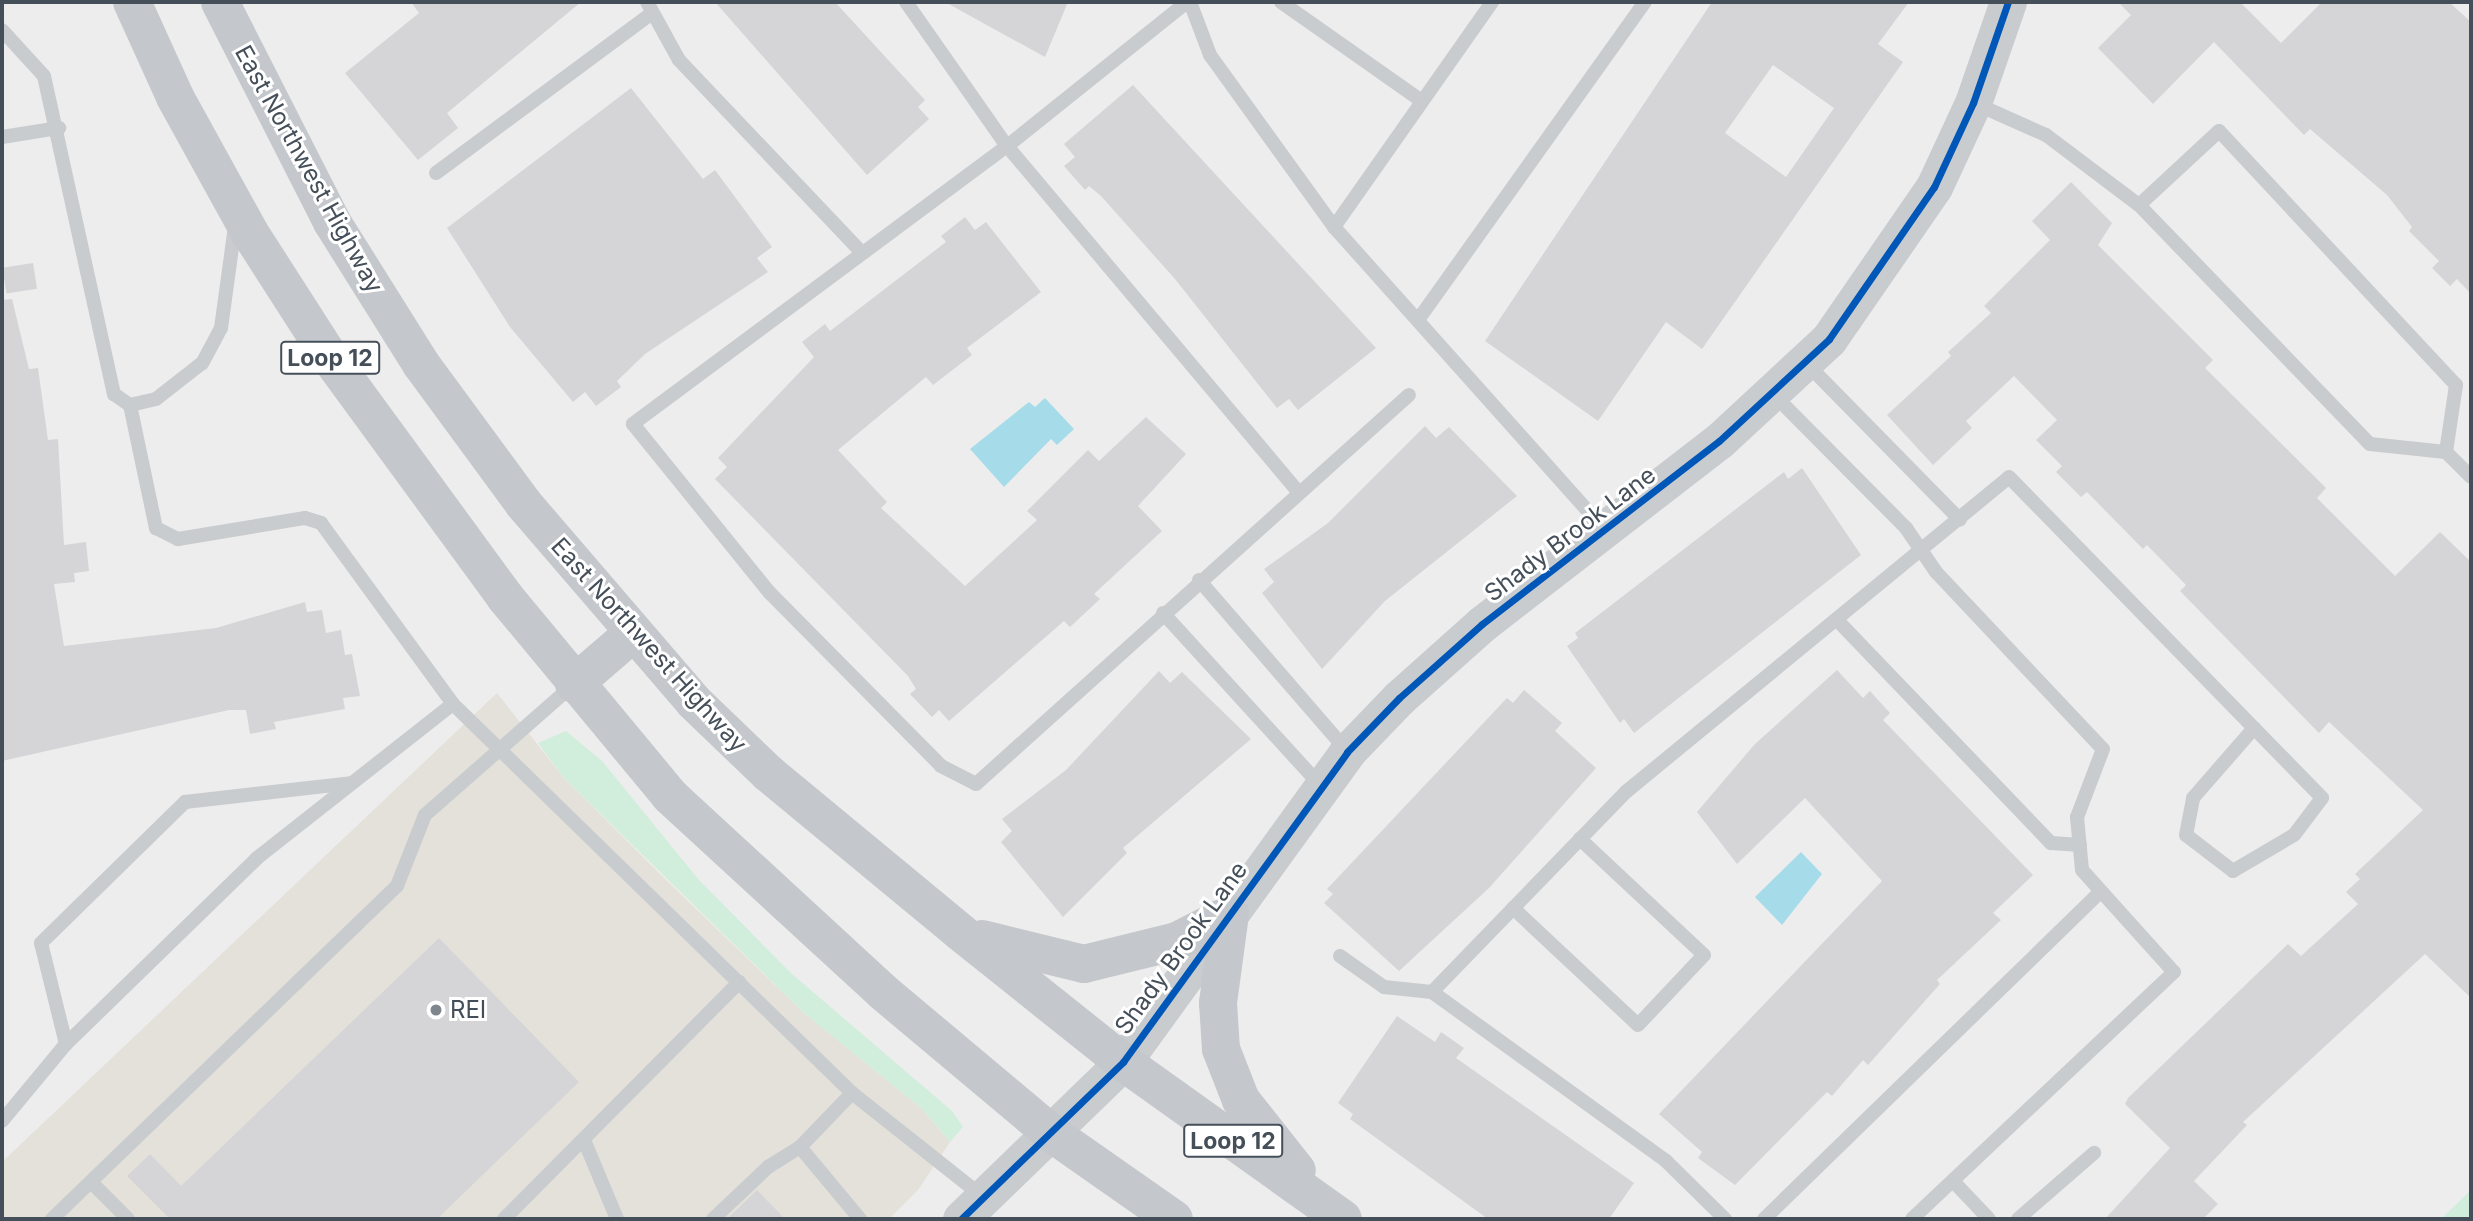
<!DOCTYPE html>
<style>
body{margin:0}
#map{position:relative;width:2473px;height:1221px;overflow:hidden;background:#eeeded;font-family:Inter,sans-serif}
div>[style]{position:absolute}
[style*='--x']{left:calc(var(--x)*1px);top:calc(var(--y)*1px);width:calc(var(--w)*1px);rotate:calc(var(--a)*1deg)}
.commercial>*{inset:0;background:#e3e1da}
.green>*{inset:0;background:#d1eddc}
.water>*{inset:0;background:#a6dcea}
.building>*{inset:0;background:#d5d5d7;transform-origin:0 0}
.service>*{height:14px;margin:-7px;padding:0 7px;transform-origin:7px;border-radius:7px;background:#c9ccce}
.tertiary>*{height:37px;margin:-18.5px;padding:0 18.5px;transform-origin:18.5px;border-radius:18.5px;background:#c9ccce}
.primary>*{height:38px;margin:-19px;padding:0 19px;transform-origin:19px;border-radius:19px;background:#c4c8cc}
.cycleway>*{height:7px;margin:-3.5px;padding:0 3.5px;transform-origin:3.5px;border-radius:3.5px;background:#0057b8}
.dots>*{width:19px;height:19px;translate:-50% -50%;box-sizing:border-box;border:4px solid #fff;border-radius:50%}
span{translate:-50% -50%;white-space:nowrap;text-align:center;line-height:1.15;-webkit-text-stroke:6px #fff;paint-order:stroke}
.shield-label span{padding:2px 5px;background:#fff;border:2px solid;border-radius:5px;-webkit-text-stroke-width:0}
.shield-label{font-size:23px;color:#454f59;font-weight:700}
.street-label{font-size:24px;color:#454f59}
.poi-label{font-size:24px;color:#454f59}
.left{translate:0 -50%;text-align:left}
.frame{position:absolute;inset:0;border:4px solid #454f59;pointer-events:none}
</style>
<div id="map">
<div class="commercial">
<i style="clip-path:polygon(497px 693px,563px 777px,660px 874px,804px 1013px,921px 1108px,950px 1142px,918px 1190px,889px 1219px,2px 1219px,2px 1162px)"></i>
</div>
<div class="green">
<i style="clip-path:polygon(566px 731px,602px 761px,699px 880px,792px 974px,952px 1111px,963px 1127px,950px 1142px,921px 1108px,804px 1013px,563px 777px,538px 743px)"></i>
<i style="clip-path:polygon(2471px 1190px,2471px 1219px,2441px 1219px)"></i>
</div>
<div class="water">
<i style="clip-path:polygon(1045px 398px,1074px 429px,1057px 445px,1051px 439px,1004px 487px,970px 449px,1029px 402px,1035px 407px)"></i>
<i style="clip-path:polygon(1801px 852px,1822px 874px,1782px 925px,1755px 897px)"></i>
</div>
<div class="building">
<i style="clip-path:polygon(411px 2px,581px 2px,447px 113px,458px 128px,418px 160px,345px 73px,419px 13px)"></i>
<i style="clip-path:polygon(715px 2px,835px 2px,925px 100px,918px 107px,929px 119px,867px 175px)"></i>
<i style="clip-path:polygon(945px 2px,1068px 2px,1045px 57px)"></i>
<i style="clip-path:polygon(evenodd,1712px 2px,1909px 2px,1878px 44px,1903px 62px,1702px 349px,1666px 322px,1598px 421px,1485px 341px,1712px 2px,1773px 65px,1834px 108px,1786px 177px,1725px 133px,1773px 65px)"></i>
<i style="clip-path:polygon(2118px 2px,2240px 2px,2281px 43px,2322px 2px,2449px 2px,2471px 22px,2471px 294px,2457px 279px,2450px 286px,2432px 268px,2439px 261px,2409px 231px,2412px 227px,2387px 195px,2310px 129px,2304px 135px,2214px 42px,2153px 104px,2098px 48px,2131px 15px)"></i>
<i style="clip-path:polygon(1133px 85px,1376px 348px,1298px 410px,1289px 399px,1277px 408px,1175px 279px,1101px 196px,1089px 186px,1085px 190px,1064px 166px,1075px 157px,1064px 144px)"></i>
<i style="clip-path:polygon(631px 88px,703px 179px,715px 170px,772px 247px,757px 258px,768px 272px,645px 354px,617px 381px,621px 387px,596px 406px,585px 392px,573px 402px,510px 327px,447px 228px)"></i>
<i style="clip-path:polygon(2071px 182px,2112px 223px,2098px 245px,2213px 360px,2205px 368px,2326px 488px,2317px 498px,2395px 576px,2440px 532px,2471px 562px,2471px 998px,2425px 954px,2243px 1122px,2247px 1125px,2194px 1181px,2218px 1204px,2203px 1219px,2105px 1219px,2170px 1148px,2125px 1104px,2128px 1098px,2288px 944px,2301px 956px,2358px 904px,2346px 892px,2360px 879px,2355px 874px,2423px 810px,2329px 722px,2319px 733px,2180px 591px,2186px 585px,2147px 545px,2143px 549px,2087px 492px,2081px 497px,2056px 472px,2062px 466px,2036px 440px,2057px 420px,2014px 376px,1966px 421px,1972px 428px,1933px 465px,1887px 415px,1951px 356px,1948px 352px,1991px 313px,1984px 306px,2050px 240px,2032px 221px)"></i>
<i style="clip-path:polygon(965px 217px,975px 230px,986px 222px,1041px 292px,967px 348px,972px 355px,933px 385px,926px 377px,838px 450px,887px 502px,881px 508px,965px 586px,1037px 520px,1027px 511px,1088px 450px,1099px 461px,1146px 417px,1186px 454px,1138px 506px,1162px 531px,1094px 594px,1100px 599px,1070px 627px,1064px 621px,949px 721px,939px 710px,932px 717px,910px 694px,916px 689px,908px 676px,715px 479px,727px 467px,718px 458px,814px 357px,802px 342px,825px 324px,830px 331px,946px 242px,941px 236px)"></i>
<i style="left:33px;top:263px;width:26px;height:31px;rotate:81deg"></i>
<i style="clip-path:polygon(12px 299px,29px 369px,38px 368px,48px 440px,58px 439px,64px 545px,86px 542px,89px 571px,74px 573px,75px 582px,54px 584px,64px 646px,216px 628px,305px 602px,307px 612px,322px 610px,326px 633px,341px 630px,345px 655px,352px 654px,360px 696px,343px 698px,345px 709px,274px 722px,276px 729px,250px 734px,246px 710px,229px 710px,2px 761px,2px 300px)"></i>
<i style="clip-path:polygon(1425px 426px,1436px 438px,1449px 427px,1517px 496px,1385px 601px,1322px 669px,1262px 593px,1274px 582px,1264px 569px,1328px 523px)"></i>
<i style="clip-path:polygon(1802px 468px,1861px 555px,1634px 733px,1624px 719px,1620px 723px,1567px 646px,1578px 638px,1575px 633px,1784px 472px,1788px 479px)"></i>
<i style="clip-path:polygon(1837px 670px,1863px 698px,1870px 691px,1890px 713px,1883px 720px,2033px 875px,1993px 913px,2001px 920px,1937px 980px,1940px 984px,1868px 1065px,1863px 1060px,1832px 1096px,1827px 1092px,1735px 1185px,1698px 1158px,1702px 1152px,1659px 1114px,1882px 881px,1805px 798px,1737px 864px,1697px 812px,1754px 745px)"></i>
<i style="clip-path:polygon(1159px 671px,1170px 683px,1182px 672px,1251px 739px,1123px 848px,1127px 853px,1063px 917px,1001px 842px,1012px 831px,1002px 819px,1066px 770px)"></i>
<i style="clip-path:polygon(1524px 690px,1562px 723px,1555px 731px,1596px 768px,1489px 888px,1399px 971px,1324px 903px,1333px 894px,1327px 889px,1507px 698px,1513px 703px)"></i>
<i style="clip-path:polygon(439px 938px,579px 1082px,437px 1219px,170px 1219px,127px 1176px,150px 1154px,181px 1186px)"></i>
<i style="clip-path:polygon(1397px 1016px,1435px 1042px,1441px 1032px,1464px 1048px,1456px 1058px,1634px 1183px,1609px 1219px,1488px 1219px,1350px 1119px,1353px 1114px,1338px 1103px)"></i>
<i style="clip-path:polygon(757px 1190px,785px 1219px,727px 1219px)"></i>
</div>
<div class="service">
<i style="--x:647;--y:2;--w:66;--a:61.1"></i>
<i style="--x:679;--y:60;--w:262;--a:46.5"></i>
<i style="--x:906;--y:2;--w:176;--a:55"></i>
<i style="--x:1007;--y:146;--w:450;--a:49.9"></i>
<i style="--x:1187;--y:2;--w:231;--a:141.3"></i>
<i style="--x:1007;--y:146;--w:466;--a:143.4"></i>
<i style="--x:633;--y:424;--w:218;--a:51"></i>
<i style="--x:770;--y:593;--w:243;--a:45.3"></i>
<i style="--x:941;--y:766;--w:39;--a:27"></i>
<i style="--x:976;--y:784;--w:582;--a:-41.94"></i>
<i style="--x:1190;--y:2;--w:57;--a:69.3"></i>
<i style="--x:1210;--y:55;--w:212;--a:54.2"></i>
<i style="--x:1334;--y:227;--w:405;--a:48.2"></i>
<i style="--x:1281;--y:2;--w:172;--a:35.1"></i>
<i style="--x:2;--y:30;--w:62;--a:47.6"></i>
<i style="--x:44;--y:76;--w:326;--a:77.6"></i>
<i style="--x:114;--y:394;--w:19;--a:35"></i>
<i style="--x:1974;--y:103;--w:79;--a:24"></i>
<i style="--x:2046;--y:135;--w:116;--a:37"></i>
<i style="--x:2;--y:137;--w:58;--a:-9"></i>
<i style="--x:436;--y:173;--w:269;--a:-36.5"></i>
<i style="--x:235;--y:226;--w:103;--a:97.8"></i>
<i style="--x:221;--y:328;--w:40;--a:118"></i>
<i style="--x:202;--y:363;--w:58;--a:142"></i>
<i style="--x:156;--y:399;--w:27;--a:167"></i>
<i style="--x:130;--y:405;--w:126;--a:78.1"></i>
<i style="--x:156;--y:528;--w:25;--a:27"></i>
<i style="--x:178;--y:539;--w:129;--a:-9.4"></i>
<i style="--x:305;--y:518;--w:17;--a:17"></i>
<i style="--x:321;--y:523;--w:224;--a:53.9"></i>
<i style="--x:453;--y:704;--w:557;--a:44.27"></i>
<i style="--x:852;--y:1093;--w:167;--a:38.4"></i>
<i style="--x:1334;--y:227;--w:275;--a:-54.9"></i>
<i style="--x:1418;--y:320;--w:391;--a:-54.5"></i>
<i style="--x:1805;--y:362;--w:221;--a:45.5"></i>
<i style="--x:1773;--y:394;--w:189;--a:45.2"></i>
<i style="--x:1906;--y:528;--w:53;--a:55.7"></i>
<i style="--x:1936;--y:572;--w:243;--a:46.7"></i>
<i style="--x:2103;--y:749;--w:73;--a:110.9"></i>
<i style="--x:2077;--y:817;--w:53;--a:84.6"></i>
<i style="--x:2082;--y:870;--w:137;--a:48"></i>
<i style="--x:2174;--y:972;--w:360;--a:136.7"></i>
<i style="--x:2446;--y:452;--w:68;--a:-81.5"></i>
<i style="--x:2456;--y:385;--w:347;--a:-133"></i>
<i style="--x:2219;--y:131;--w:109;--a:137.2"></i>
<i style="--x:2139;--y:205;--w:332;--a:46"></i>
<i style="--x:2370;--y:444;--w:76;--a:6"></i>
<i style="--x:2446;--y:452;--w:35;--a:45"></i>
<i style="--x:1199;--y:580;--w:225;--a:49.1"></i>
<i style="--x:1163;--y:613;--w:233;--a:47.6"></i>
<i style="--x:1838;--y:621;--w:308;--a:46.2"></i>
<i style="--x:2051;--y:843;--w:29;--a:4"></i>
<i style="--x:1513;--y:908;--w:171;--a:43.1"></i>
<i style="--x:1638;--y:1025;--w:96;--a:-46.7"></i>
<i style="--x:1704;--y:955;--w:170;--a:-136.9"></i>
<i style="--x:1340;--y:956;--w:54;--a:35.2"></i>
<i style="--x:1384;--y:987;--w:48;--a:5.9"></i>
<i style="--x:1432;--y:992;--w:289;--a:35.8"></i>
<i style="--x:1666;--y:1161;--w:83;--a:44.5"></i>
<i style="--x:1432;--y:992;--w:280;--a:-45.9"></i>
<i style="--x:1627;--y:791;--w:494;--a:-39.4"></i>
<i style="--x:2009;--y:477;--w:448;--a:45.7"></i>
<i style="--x:2322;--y:798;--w:46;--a:127.1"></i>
<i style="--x:2294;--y:835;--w:71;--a:149.5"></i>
<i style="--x:2233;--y:871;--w:59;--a:-142.5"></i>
<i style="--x:2186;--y:835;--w:38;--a:-79"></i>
<i style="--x:2193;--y:798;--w:93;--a:-48.9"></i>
<i style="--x:66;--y:1044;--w:104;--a:-103.9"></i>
<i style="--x:41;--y:943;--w:202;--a:-44.4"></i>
<i style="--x:185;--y:802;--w:167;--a:-6.5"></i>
<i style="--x:852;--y:1093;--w:75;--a:133.9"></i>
<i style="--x:800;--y:1147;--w:94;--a:50.2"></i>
<i style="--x:2;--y:1121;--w:100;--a:-50.3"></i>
<i style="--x:66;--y:1044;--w:267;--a:-44.2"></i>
<i style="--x:257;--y:858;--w:249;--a:-38.2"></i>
<i style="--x:584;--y:1140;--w:86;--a:67.3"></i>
<i style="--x:1953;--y:1181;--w:52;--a:46.5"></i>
<i style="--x:91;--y:1182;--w:52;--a:45"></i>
<i style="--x:52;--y:1219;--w:479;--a:-44"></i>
<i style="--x:397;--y:886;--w:76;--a:-68.5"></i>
<i style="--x:425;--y:815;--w:197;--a:-41.3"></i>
<i style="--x:504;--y:1219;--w:334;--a:-45.2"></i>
<i style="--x:713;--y:1219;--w:76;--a:-43.4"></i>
<i style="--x:768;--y:1167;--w:38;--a:-32"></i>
<i style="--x:1764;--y:1219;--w:470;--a:-44.2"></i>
<i style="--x:2018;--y:1219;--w:101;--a:-41"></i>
</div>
<div class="tertiary">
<i style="--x:961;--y:1219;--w:226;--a:-44.1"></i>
<i style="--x:1123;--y:1062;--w:382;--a:-54.1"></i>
<i style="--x:1347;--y:752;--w:75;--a:-46.1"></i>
<i style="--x:1399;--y:698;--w:111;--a:-41.7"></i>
<i style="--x:1482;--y:624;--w:299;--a:-37.7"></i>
<i style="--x:1719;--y:441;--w:150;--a:-42.8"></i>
<i style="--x:1829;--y:339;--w:185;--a:-55.4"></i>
<i style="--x:1934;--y:187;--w:93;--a:-65.1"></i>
<i style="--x:1973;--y:103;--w:107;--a:-70.9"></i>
</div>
<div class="primary">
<i style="--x:132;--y:2;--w:104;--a:65.6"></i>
<i style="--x:175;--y:97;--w:155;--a:61.1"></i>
<i style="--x:250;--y:233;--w:150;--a:57.3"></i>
<i style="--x:331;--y:359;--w:295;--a:53.8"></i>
<i style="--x:505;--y:597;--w:259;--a:50.3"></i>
<i style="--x:670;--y:796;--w:289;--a:42.6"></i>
<i style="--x:883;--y:992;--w:219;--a:40"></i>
<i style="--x:1051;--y:1133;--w:150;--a:35"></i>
<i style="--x:220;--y:2;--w:247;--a:63"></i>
<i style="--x:332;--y:222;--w:168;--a:57.9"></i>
<i style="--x:421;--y:364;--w:172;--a:53.7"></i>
<i style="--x:523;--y:503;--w:262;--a:49.3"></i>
<i style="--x:694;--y:702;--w:103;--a:43.8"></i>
<i style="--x:768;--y:773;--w:249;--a:39.6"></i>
<i style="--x:960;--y:932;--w:208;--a:38.6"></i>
<i style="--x:1123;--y:1062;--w:270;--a:35.5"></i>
<i style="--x:574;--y:684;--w:78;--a:-40.8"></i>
<i style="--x:1230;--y:914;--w:90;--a:97.7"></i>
<i style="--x:1218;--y:1003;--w:46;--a:86.3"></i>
<i style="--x:1221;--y:1049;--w:55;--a:68.6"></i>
<i style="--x:1241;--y:1100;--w:90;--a:51.7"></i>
<i style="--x:982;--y:939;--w:105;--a:13.8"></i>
<i style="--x:1084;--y:964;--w:96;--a:-13.9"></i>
<i style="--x:1177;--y:941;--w:59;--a:-27"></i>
</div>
<div class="cycleway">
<i style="--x:961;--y:1219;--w:226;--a:-44.1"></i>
<i style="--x:1123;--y:1062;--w:382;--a:-54.1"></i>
<i style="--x:1347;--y:752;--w:75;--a:-46.1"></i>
<i style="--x:1399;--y:698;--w:111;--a:-41.7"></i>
<i style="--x:1482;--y:624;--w:299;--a:-37.7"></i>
<i style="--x:1719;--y:441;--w:150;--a:-42.8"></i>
<i style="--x:1829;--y:339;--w:185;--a:-55.4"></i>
<i style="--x:1934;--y:187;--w:93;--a:-65.1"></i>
<i style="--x:1973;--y:103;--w:107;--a:-70.9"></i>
</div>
<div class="dots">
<i style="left:436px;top:1010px;background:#80868d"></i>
</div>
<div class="shield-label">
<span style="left:330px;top:358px">Loop 12</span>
<span style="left:1233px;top:1141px">Loop 12</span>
</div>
<div class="street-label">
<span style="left:309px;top:169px;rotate:61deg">East Northwest Highway</span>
<span style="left:1570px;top:534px;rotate:-37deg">Shady Brook Lane</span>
<span style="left:649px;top:645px;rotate:48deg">East Northwest Highway</span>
<span style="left:1181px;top:948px;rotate:-54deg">Shady Brook Lane</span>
</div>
<div class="poi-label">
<span class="left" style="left:450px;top:1010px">REI</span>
</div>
<div class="frame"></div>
</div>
